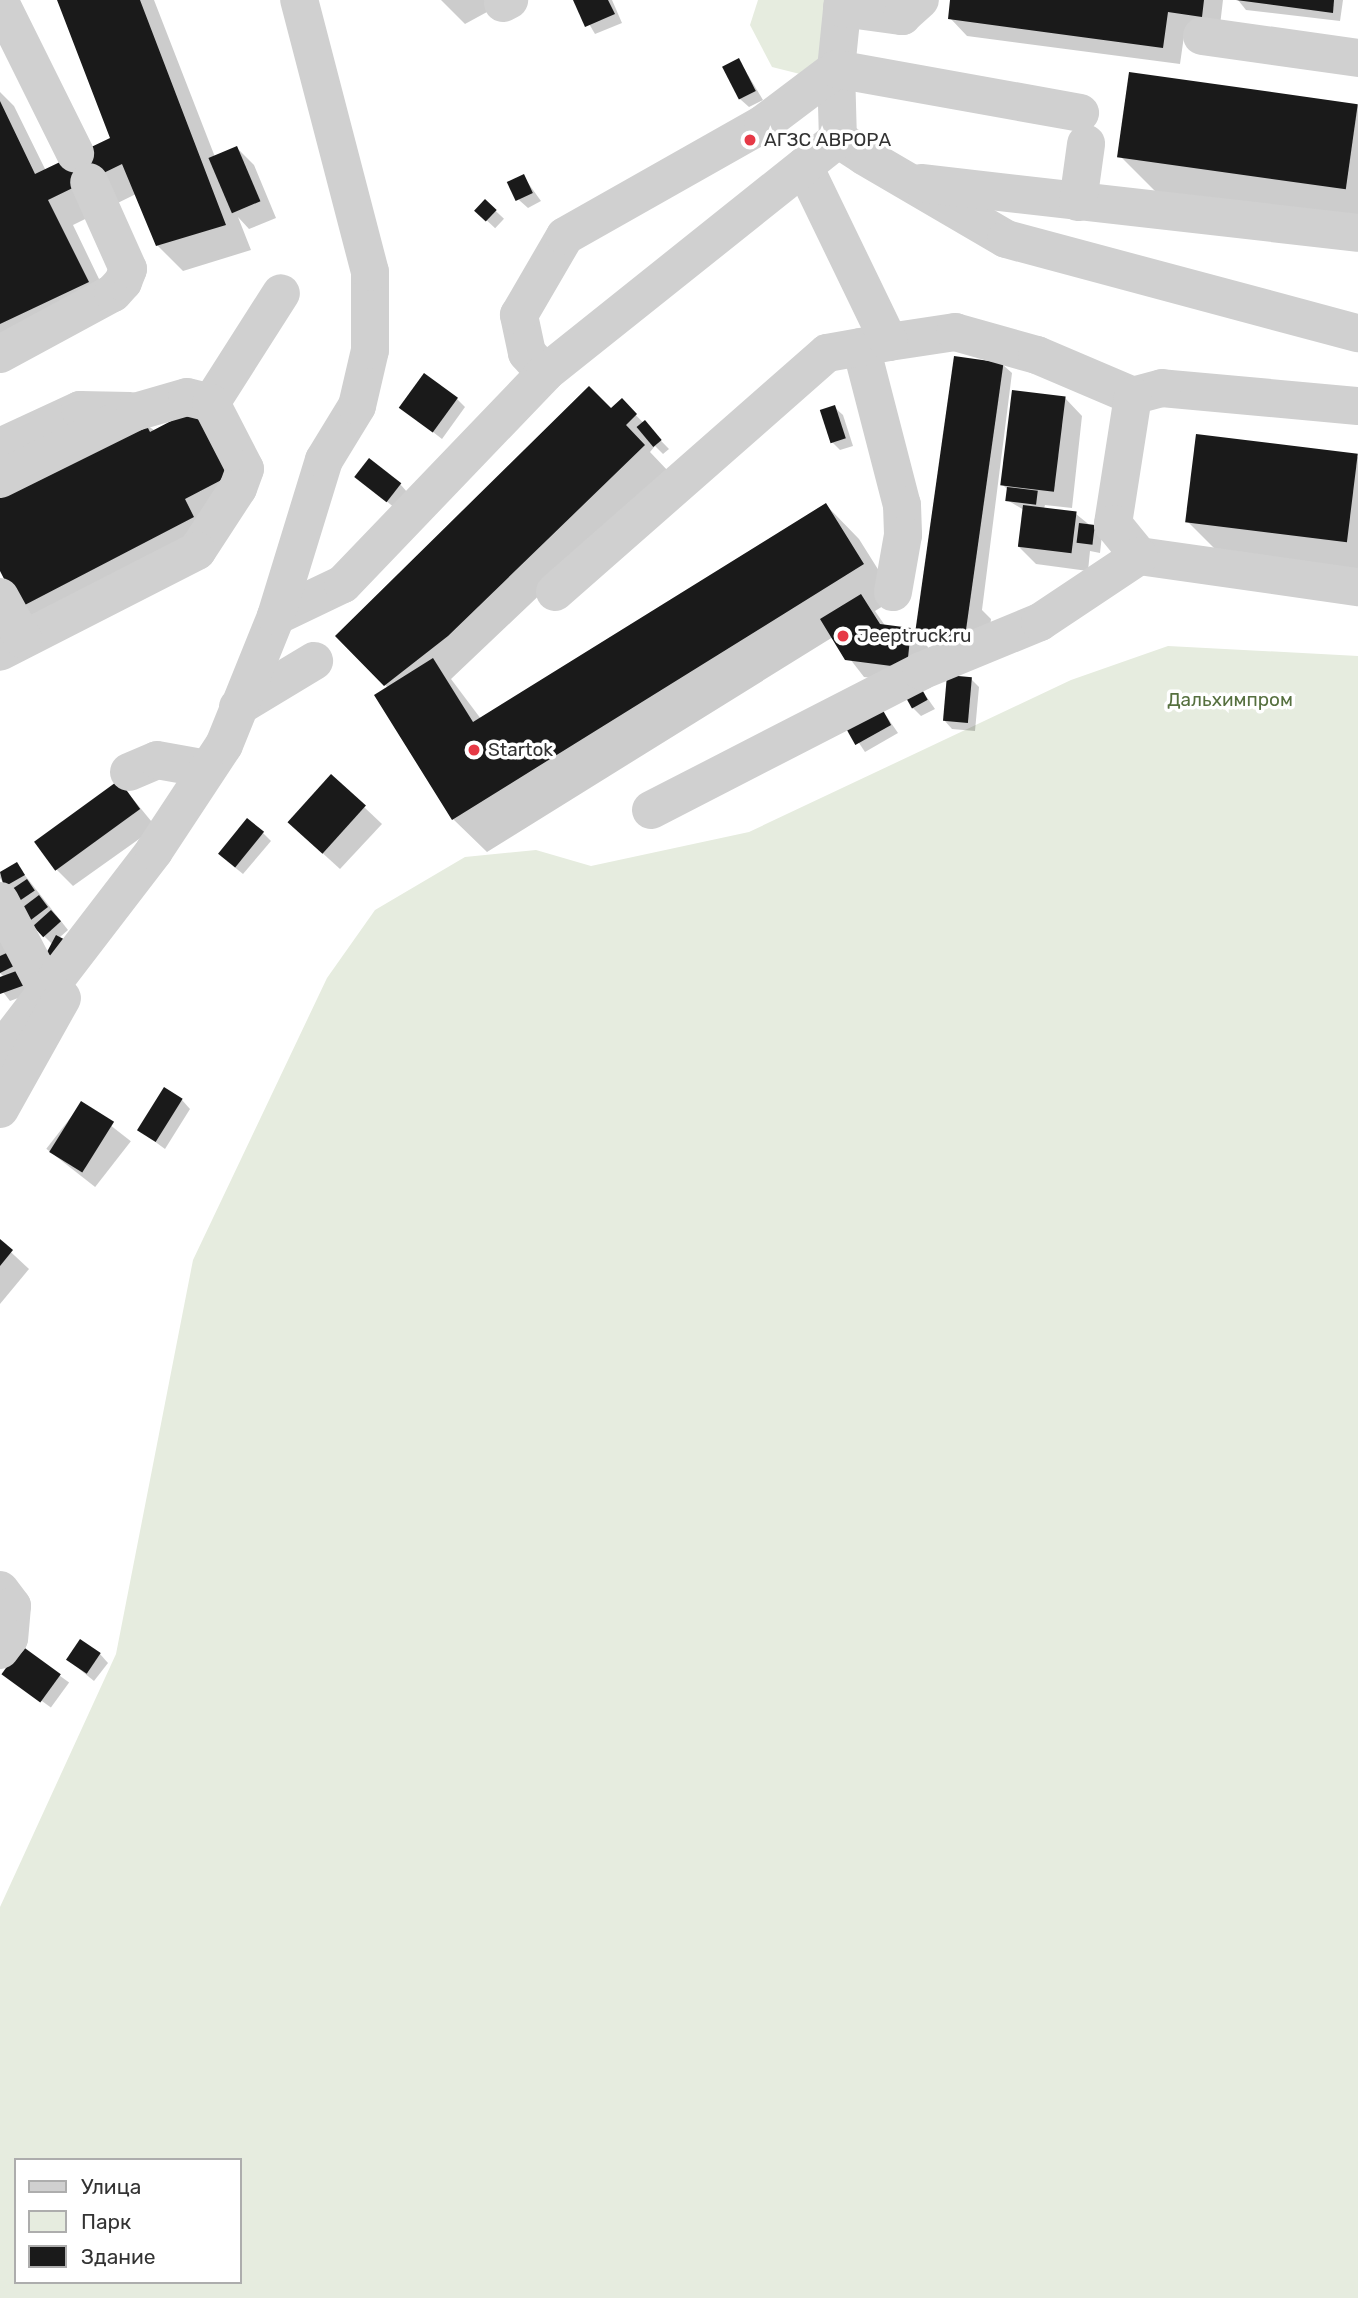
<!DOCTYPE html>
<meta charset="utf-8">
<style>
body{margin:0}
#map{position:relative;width:1358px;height:2298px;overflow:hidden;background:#fff;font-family:Rubik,sans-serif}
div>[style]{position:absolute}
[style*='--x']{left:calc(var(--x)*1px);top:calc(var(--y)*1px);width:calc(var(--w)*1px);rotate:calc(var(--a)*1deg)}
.green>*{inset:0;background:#e6ecdf}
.shadow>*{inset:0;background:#0003;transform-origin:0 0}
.building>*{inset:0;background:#1a1a1a;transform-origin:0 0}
.minor>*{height:38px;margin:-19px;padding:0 19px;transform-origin:19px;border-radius:19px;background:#d0d0d0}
.dots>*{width:19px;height:19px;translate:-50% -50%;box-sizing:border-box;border:4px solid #fff;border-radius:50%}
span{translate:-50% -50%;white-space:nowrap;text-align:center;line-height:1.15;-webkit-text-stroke:7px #fff;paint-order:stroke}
.poi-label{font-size:19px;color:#333}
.left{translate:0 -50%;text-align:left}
.park-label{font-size:19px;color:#56703f}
.legend{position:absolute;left:14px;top:2158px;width:228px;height:126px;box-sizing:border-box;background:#fff;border:2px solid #adadad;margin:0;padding:9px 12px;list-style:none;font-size:21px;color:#333}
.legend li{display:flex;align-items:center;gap:14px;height:35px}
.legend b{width:35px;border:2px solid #adadad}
</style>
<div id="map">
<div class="green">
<i style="clip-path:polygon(758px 0,831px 0,824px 60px,800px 74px,772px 67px,750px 25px)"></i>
<i style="clip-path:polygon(evenodd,1168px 646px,1358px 656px,1358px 2298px,0 2298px,0 1907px,116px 1654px,193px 1260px,327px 978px,375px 910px,465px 857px,536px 850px,591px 866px,749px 832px,1071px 680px,1168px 646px,16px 2160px,240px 2160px,240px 2282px,16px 2282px,16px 2160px)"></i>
</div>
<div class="shadow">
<i style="clip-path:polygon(59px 0,154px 0,215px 157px,237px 148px,254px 165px,276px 218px,249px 229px,238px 217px,251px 250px,183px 271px,157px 245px,136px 194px,73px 225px,113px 308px,0 363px,0 92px,14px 106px,46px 171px,112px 139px)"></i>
<i style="clip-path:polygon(441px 0,509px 0,465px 24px)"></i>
<i style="clip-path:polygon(575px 0,612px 0,622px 23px,595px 34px)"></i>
<i style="clip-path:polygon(952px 0,1223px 0,1219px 34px,1185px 29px,1180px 64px,967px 36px,950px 18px)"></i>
<i style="clip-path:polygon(1238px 0,1343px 0,1340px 21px,1246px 10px)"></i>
<i style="clip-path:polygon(739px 60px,763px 100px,749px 107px,740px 99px)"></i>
<i style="clip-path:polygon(1358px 105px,1358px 237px,1176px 212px,1120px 156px)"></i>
<i style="clip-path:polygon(523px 176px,541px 201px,528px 208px,519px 200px)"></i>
<i style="left:485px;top:201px;width:26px;height:13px;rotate:43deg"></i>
<i style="clip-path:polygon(1003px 365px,1012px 373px,982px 610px,991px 619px,987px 656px,937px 650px,920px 632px)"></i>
<i style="clip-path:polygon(1065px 398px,1082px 416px,1072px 508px,1045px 505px,1044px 509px,1076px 514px,1102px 535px,1100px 553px,1090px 551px,1088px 571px,1036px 564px,1019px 547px,1024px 510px,1007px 500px,1008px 490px,1003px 485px)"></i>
<i style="clip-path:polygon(457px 399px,465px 407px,442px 439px,402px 408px)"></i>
<i style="clip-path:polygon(622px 401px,669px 449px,663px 454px,655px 446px,650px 452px,669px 472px,451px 679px,481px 719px,826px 505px,859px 539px,896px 598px,875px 611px,886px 627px,911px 630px,928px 647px,923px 684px,864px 677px,833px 637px,487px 852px,453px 819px,388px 688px,338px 636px)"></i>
<i style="clip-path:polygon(834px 407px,843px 415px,853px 446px,840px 450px,832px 442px)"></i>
<i style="clip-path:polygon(145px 424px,247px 493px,219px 543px,46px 632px,21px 607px,0 567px,0 499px)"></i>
<i style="clip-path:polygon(1358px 457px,1358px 572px,1220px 554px,1187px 521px)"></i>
<i style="clip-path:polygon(400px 484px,408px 493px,395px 508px,366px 485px)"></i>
<i style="clip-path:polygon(971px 679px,979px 687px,975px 731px,952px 729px,944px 720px)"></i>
<i style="clip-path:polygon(919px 686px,935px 709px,921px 716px,913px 708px)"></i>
<i style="clip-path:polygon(880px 707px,898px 733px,865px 752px,847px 725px)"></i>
<i style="clip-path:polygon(119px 782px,156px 827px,73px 886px,56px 869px)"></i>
<i style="clip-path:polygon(364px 807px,382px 824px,340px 869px,307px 839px)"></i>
<i style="clip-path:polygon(263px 833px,271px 841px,243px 874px,227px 861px)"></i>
<i style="clip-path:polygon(16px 864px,68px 930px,52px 944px,30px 922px,0 878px,0 872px)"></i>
<i style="clip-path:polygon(0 937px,32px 993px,10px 1001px,0 988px,4px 977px,0 973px)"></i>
<i style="clip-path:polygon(182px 1100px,190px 1109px,165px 1149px,139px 1130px)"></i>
<i style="left:82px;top:1103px;width:62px;height:58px;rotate:38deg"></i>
<i style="clip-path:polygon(0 1242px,29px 1269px,0 1304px)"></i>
<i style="left:23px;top:1649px;width:57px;height:31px;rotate:36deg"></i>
<i style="clip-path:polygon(100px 1654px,108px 1663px,94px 1681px,67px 1659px)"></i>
</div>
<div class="building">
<i style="clip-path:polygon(57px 0,140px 0,226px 225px,156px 246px,122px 164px,48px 200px,89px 282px,0 324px,0 101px,35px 174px,110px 138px)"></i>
<i style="clip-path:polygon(573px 0,608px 0,615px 14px,585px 27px)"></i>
<i style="clip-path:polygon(950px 0,1204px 0,1202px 17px,1168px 12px,1163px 48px,948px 19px)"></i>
<i style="clip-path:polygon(1236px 0,1334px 0,1333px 13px)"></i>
<i style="left:739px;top:58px;width:37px;height:19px;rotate:63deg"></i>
<i style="left:1129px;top:72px;width:231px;height:86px;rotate:8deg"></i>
<i style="left:237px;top:146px;width:60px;height:31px;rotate:67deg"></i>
<i style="left:524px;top:174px;width:21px;height:19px;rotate:65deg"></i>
<i style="left:485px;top:199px;width:16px;height:16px;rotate:43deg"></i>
<i style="left:954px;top:356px;width:50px;height:279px;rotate:8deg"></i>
<i style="left:424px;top:373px;width:42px;height:43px;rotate:36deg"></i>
<i style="clip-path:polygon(589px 386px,611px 408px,622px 398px,637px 414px,626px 425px,645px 445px,448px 636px,384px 686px,335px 636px)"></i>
<i style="left:1012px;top:390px;width:54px;height:96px;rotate:7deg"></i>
<i style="left:835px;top:405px;width:35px;height:16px;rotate:72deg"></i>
<i style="clip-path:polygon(196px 408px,231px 475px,185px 499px,194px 517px,19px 608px,0 571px,0 497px,145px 422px,150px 432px)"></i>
<i style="left:645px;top:420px;width:26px;height:11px;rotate:50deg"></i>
<i style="left:1196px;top:434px;width:163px;height:89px;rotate:7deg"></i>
<i style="left:369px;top:458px;width:41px;height:24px;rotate:38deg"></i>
<i style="left:1007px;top:487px;width:31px;height:14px;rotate:7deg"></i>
<i style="clip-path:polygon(826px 503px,864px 564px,452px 820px,374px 695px,433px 658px,473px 722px)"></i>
<i style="left:1023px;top:505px;width:54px;height:42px;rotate:7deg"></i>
<i style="left:1079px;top:523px;width:16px;height:20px;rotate:7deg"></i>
<i style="clip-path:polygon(861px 594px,880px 624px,911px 628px,907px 668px,845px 660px,820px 619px)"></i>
<i style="left:947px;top:675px;width:25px;height:46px;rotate:5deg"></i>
<i style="left:919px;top:684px;width:18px;height:18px;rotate:61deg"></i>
<i style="left:880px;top:705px;width:23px;height:41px;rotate:61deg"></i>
<i style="left:331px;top:774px;width:47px;height:65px;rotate:42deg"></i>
<i style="left:119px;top:780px;width:36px;height:105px;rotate:54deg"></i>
<i style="left:247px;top:818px;width:22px;height:46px;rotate:39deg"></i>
<i style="clip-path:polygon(17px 862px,25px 875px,4px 887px,0 872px)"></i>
<i style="left:27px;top:879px;width:14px;height:25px;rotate:56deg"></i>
<i style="left:39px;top:895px;width:15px;height:26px;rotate:53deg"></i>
<i style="left:51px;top:910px;width:15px;height:24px;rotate:48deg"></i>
<i style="left:56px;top:935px;width:15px;height:21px;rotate:28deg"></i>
<i style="clip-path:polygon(11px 951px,18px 964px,0 973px,0 956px)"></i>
<i style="clip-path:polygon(19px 970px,25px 985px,0 994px,0 977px)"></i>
<i style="left:164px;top:1087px;width:22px;height:51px;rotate:32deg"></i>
<i style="left:81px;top:1101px;width:39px;height:60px;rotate:32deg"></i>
<i style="clip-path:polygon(0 1239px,13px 1250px,0 1266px)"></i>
<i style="left:80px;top:1639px;width:25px;height:25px;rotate:34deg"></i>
<i style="left:22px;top:1646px;width:48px;height:35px;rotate:36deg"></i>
</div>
<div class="minor">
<i style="--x:843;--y:0;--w:69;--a:95.8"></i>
<i style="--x:836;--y:69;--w:70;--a:88.4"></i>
<i style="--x:838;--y:139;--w:31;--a:33"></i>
<i style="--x:864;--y:156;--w:164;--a:30.3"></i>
<i style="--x:1006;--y:239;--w:364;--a:15"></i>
<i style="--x:0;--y:2;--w:169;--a:63.6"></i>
<i style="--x:503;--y:3;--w:7;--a:-27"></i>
<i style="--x:842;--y:8;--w:61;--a:7.6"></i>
<i style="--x:902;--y:16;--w:24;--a:-42"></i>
<i style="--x:1202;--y:36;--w:158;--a:8"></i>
<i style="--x:921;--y:183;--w:440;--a:6.5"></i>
<i style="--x:1078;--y:202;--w:59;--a:-82.1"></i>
<i style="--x:889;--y:342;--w:67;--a:-8.6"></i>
<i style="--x:955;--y:332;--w:85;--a:15.7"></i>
<i style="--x:1037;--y:355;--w:104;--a:23.1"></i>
<i style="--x:861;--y:347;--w:163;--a:75.5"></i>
<i style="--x:902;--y:505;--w:30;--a:88"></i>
<i style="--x:903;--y:535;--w:58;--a:100"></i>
<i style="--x:0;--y:354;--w:128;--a:-28.4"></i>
<i style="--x:113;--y:293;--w:15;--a:-48"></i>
<i style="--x:123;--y:282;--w:14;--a:-69"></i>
<i style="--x:128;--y:269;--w:95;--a:-114.1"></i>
<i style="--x:545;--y:373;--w:27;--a:-132"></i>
<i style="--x:527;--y:353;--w:39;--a:-102"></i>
<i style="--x:519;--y:315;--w:91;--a:-59.8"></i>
<i style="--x:565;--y:236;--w:227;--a:-29.5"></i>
<i style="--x:763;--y:124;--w:91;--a:-37"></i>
<i style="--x:836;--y:69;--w:248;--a:10.2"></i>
<i style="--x:211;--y:403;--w:130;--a:-57.5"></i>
<i style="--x:1358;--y:406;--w:197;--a:-174.8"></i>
<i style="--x:1162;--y:388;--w:30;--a:165"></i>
<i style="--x:1133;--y:396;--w:130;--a:98.9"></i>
<i style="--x:1113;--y:524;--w:41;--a:50.9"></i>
<i style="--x:1139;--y:556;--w:221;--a:8.1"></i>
<i style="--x:0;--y:447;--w:88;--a:-24.8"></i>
<i style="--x:80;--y:410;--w:50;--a:1.1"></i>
<i style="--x:0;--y:479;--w:151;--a:-26.4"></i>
<i style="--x:135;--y:412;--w:54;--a:-16.1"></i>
<i style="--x:187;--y:397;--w:25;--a:14"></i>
<i style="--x:211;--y:403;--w:74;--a:62.7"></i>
<i style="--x:245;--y:469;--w:20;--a:110"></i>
<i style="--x:238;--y:488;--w:75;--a:123.1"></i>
<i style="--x:197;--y:551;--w:221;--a:152.9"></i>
<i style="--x:555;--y:592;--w:362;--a:-41.3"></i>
<i style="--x:827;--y:353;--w:63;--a:-10.1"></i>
<i style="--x:889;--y:342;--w:195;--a:-115.8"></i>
<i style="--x:0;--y:597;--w:48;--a:61.3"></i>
<i style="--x:276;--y:616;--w:74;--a:-25.5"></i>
<i style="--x:343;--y:584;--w:292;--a:-46.2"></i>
<i style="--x:545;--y:373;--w:375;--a:-38.6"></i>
<i style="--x:238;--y:707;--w:89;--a:-31.2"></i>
<i style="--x:129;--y:772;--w:30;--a:-23"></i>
<i style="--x:157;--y:760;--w:51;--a:10.2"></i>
<i style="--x:651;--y:810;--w:304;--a:-27.2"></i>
<i style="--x:921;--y:671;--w:129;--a:-22.4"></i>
<i style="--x:1040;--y:622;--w:119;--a:-33.7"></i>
<i style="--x:0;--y:901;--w:99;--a:62.4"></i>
<i style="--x:0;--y:1052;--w:253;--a:-52.5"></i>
<i style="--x:154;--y:851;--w:127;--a:-56.6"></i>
<i style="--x:224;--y:745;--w:139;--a:-68"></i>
<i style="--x:276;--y:616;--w:163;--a:-72.9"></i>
<i style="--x:324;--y:460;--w:63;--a:-58.6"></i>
<i style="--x:357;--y:406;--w:57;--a:-76.9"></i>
<i style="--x:370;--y:350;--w:78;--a:-90"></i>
<i style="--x:370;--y:272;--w:281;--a:-104.6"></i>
<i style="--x:0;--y:1109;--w:127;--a:-60.8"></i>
<i style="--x:0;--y:1590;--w:20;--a:53"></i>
<i style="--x:12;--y:1606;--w:32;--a:95"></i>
<i style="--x:9;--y:1638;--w:15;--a:127"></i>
</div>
<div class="dots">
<i style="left:750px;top:140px;background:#e63946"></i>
<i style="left:843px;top:636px;background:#e63946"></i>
<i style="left:474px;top:750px;background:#e63946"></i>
</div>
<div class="poi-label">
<span class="left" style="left:764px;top:140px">АГЗС АВРОРА</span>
<span class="left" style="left:857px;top:636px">Jeeptruck.ru</span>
<span class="left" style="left:488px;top:750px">Startok</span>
</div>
<div class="park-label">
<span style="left:1230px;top:700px">Дальхимпром</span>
</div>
<ul class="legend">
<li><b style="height:9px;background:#d0d0d0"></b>Улица</li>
<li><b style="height:19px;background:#e6ecdf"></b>Парк</li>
<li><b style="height:19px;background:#1a1a1a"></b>Здание</li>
</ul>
</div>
